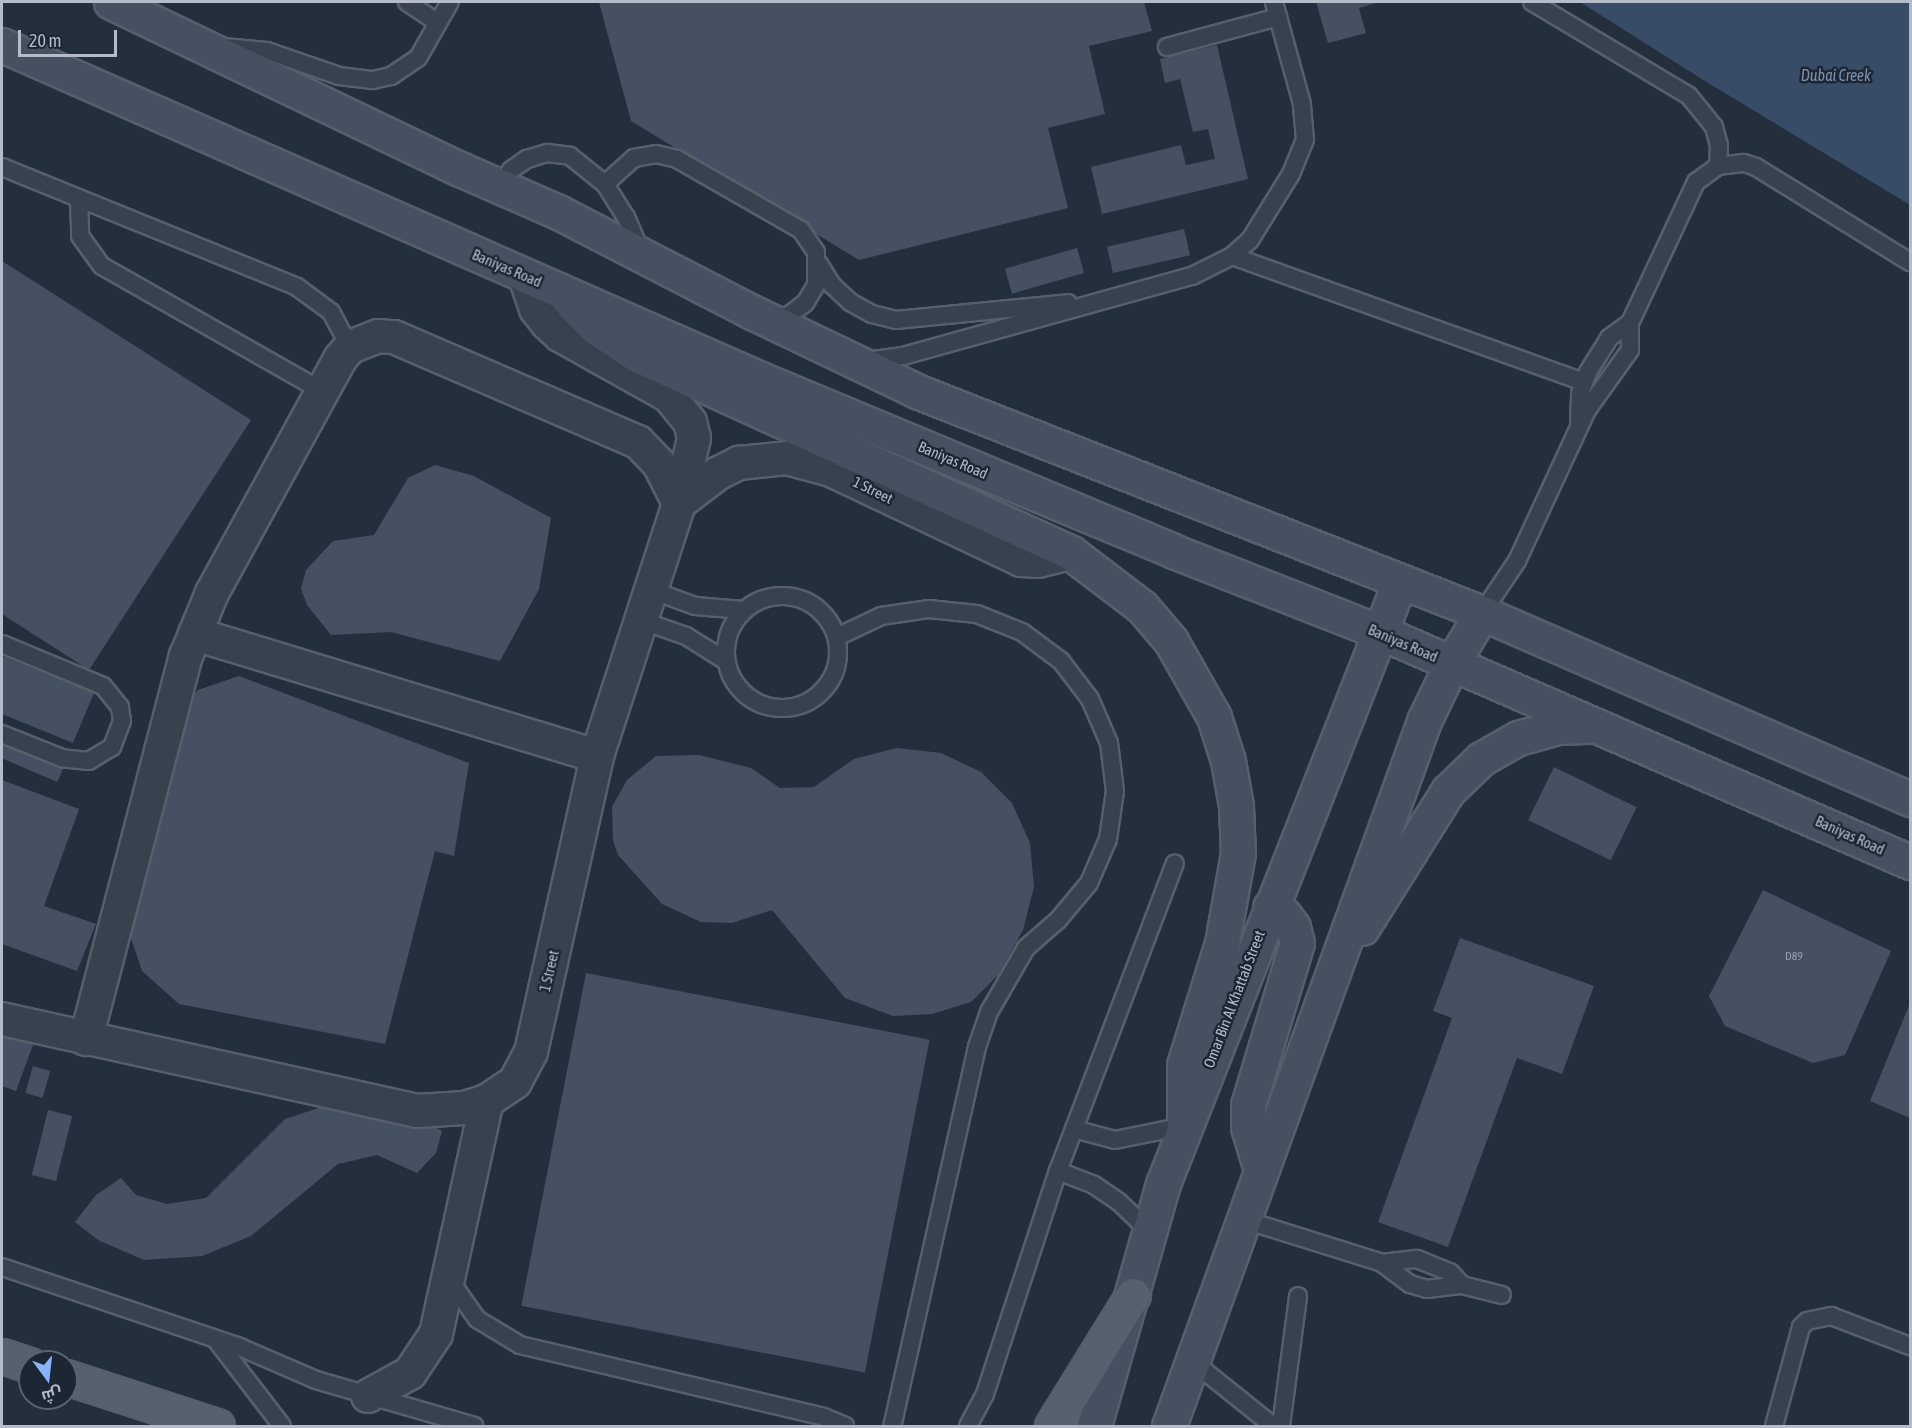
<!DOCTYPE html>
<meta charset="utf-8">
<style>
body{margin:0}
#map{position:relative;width:1912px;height:1428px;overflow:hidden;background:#242f3e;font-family:"Asap Condensed",Cairo,sans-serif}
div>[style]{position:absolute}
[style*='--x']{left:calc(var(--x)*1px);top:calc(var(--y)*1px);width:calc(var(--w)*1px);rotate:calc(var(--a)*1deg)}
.water>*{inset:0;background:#394c67}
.building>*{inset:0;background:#455162;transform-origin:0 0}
.roads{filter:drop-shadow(2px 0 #565f6c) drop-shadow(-2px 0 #565f6c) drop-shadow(0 2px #565f6c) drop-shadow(0 -2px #565f6c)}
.lane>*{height:16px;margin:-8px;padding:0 8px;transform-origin:8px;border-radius:8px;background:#38414e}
.lane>.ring{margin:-8px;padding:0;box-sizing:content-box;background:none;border:16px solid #38414e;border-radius:50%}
.street>*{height:32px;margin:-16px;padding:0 16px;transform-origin:16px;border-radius:16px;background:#38414e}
.secondary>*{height:33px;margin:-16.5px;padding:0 16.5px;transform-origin:16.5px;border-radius:16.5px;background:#465061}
.primary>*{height:33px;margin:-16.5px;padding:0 16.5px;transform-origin:16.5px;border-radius:16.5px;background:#56606e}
span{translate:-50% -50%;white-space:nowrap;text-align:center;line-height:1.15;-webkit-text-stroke:5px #1d2633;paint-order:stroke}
.number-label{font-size:12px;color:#98a1af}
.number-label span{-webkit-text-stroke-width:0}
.street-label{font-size:15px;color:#b4bcc9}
.water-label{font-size:16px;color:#7c92b1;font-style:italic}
.frame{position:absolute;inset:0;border:3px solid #b4bcc9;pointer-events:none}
.north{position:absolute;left:18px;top:1350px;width:60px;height:60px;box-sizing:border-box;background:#1d2633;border:2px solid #59626f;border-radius:50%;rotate:165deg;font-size:16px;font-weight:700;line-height:24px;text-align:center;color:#b4bcc9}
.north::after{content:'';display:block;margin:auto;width:21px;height:27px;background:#8ab4f8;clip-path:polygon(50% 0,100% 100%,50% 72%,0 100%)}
.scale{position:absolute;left:18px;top:30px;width:99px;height:27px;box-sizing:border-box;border:3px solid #b4bcc9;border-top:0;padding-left:8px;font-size:18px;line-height:21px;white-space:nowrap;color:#b4bcc9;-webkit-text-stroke:4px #1d2633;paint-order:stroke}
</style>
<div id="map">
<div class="water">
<i style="clip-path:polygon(1580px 2px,1910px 2px,1910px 205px,1705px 81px)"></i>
</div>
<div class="building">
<i style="clip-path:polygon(599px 2px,1144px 2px,1152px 31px,1089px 46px,1105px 114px,1048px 128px,1068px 208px,859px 260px,631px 121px)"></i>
<i style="clip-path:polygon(1316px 2px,1379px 2px,1359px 8px,1366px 33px,1328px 43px)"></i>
<i style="clip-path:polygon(1217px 45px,1248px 179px,1102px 214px,1091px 167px,1181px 145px,1186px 165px,1215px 159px,1208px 129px,1193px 132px,1180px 79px,1165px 83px,1160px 59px)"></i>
<i style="left:1184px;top:229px;width:27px;height:79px;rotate:77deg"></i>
<i style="left:1077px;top:248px;width:26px;height:75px;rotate:74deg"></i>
<i style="clip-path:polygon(2px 261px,251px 420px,89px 670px,2px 614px)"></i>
<i style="clip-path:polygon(435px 465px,474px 476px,551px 518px,539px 589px,500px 661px,391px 632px,331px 635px,307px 605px,301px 589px,306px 570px,333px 541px,374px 535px,408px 478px)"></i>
<i style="clip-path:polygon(2px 656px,94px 693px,73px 743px,2px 714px)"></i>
<i style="clip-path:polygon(239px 676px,469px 763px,454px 856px,435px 851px,385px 1044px,179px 1004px,142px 971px,128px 929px,174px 718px,198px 690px)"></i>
<i style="left:2px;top:741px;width:67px;height:16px;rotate:23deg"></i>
<i style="clip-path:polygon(897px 748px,941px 753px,981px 772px,1012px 803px,1030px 843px,1034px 887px,1023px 930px,998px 975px,971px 1002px,932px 1014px,893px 1016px,845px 998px,772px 910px,732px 923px,701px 922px,662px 904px,618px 855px,613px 840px,612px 807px,627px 780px,656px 756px,699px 755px,751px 768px,780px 788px,814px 787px,854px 759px)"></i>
<i style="left:1554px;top:767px;width:92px;height:59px;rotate:26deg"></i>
<i style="clip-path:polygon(2px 780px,79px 809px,44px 906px,96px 924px,77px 971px,2px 944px)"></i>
<i style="clip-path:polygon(1763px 890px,1891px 951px,1845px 1055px,1813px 1063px,1725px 1026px,1709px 996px)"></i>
<i style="clip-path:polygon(1460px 938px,1594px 986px,1562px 1074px,1517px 1058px,1448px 1247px,1378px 1222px,1452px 1018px,1433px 1011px)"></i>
<i style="left:586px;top:973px;width:350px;height:339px;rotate:11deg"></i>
<i style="clip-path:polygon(1910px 1003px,1910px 1118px,1870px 1101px)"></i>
<i style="clip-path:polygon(2px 1033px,33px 1045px,16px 1091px,2px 1086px)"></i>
<i style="left:33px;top:1066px;width:18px;height:28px;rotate:16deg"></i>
<i style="clip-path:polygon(349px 1098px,405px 1110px,442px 1131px,436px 1153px,417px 1173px,377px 1155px,338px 1164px,251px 1236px,202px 1256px,144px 1260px,98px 1240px,75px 1222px,96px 1195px,121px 1178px,136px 1195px,167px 1204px,206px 1198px,285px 1119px)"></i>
<i style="left:48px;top:1110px;width:25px;height:67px;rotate:14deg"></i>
</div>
<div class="roads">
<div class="lane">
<i style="--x:407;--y:2;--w:36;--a:34"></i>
<i style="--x:1532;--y:2;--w:183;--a:30.9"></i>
<i style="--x:1689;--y:96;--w:40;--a:51"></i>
<i style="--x:1714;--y:127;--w:20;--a:75"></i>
<i style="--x:1719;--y:146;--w:20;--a:93"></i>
<i style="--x:223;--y:47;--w:44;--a:5.2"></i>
<i style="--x:267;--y:51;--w:76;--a:19.1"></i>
<i style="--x:339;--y:76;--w:34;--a:7"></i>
<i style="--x:373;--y:80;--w:18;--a:-13"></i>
<i style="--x:391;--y:76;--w:32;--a:-34"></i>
<i style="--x:418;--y:58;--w:64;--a:-60.3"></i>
<i style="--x:1167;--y:47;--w:115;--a:-15.1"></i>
<i style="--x:2;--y:167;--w:318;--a:22.1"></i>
<i style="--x:297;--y:287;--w:42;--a:36.3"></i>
<i style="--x:331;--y:312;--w:40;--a:62"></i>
<i style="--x:605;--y:184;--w:39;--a:-42"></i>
<i style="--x:634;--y:158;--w:22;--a:-10"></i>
<i style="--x:656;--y:154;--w:22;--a:13"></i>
<i style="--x:677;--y:159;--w:143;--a:29.8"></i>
<i style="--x:801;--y:230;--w:27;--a:56"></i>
<i style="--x:816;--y:252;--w:33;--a:90"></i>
<i style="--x:816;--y:285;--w:21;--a:121"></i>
<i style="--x:805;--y:303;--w:20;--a:143"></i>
<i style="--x:789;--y:315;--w:16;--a:166"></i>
<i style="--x:500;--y:187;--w:20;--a:-57"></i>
<i style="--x:511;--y:170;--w:19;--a:-35"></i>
<i style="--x:527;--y:159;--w:21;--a:-17"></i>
<i style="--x:547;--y:153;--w:23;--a:7"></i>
<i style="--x:570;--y:156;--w:45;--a:38.7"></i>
<i style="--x:605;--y:184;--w:39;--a:58"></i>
<i style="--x:626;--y:217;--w:38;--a:67"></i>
<i style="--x:79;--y:199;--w:37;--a:88"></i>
<i style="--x:80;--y:236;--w:37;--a:54"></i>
<i style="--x:102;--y:266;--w:253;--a:29.6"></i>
<i style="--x:1232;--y:256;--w:373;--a:19.7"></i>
<i style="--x:819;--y:264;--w:25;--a:58"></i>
<i style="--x:832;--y:285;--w:25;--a:43"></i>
<i style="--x:850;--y:302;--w:25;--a:29"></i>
<i style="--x:872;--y:314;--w:25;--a:14"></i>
<i style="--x:896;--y:320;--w:173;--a:-5.6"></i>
<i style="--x:867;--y:361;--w:36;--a:-8"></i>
<i style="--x:903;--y:356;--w:300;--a:-15.5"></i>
<i style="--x:1192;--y:276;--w:45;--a:-26.6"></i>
<i style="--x:1232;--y:256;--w:24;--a:-42"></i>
<i style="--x:1250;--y:240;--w:78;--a:-58.2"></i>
<i style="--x:1291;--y:174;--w:37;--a:-68"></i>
<i style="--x:1305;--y:140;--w:36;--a:-95"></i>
<i style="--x:1302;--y:104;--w:106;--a:-105.4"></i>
<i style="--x:1579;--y:425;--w:31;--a:-88"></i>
<i style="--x:1580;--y:394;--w:23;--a:-70"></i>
<i style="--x:1588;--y:372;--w:40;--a:-58"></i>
<i style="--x:1609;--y:338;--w:26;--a:-36"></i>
<i style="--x:1630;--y:323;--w:156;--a:-64.9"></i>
<i style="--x:1696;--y:182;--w:27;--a:-36"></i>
<i style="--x:1718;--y:166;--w:26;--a:-7"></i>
<i style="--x:1744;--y:163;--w:13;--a:18"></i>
<i style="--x:1756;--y:167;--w:181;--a:31.7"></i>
<i style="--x:651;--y:590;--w:47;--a:20"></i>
<i style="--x:695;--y:606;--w:48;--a:4.8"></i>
<i class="ring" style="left:726px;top:596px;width:96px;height:96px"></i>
<i style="--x:1482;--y:613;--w:63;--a:-56.1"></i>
<i style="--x:1517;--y:561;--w:166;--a:-65.1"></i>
<i style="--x:1587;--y:410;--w:74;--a:-54.4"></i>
<i style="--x:1630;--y:350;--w:27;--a:-90"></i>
<i style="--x:640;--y:620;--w:49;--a:19.2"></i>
<i style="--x:686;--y:636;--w:47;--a:32"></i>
<i style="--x:837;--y:637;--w:49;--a:-25.5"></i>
<i style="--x:881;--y:616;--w:49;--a:-8.3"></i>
<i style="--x:929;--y:609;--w:48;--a:5.9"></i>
<i style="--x:977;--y:614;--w:48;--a:21.8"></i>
<i style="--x:1022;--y:632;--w:49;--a:36.6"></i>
<i style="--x:1061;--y:661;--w:48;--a:52.7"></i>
<i style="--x:1090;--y:699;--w:48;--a:66.6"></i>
<i style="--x:1109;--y:743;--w:48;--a:82.9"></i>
<i style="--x:1115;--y:791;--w:49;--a:98.3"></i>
<i style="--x:1108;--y:839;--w:48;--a:113.4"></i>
<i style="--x:1089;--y:883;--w:48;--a:130"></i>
<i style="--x:1058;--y:920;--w:43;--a:138.8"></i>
<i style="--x:1026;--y:948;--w:74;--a:120"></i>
<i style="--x:989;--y:1012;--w:37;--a:109"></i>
<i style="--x:977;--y:1047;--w:388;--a:102.6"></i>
<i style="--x:2;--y:644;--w:109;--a:22.6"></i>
<i style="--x:103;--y:686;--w:27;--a:51"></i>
<i style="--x:120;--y:707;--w:14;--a:82"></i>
<i style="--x:122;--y:721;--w:28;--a:111"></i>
<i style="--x:112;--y:747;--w:27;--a:149"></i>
<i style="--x:89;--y:761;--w:27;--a:-174"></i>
<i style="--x:62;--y:758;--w:65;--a:-158.2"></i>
<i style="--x:1074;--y:1129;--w:42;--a:15"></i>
<i style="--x:1115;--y:1140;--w:70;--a:-11.5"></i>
<i style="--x:1058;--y:1171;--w:39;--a:21"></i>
<i style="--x:1094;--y:1185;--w:30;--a:34"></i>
<i style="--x:1119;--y:1202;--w:42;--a:44"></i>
<i style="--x:1242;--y:1219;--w:147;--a:17.4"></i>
<i style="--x:1382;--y:1263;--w:35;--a:37"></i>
<i style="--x:1410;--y:1284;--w:18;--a:16"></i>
<i style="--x:1427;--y:1289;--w:35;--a:-7"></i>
<i style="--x:1462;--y:1285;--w:41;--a:14"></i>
<i style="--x:1382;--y:1263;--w:35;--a:-7"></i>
<i style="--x:1417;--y:1259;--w:35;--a:22"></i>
<i style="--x:1450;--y:1272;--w:18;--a:47"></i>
<i style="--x:2;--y:1267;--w:253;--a:18.6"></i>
<i style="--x:242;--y:1348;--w:81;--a:23.4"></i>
<i style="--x:316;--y:1380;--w:165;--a:16.2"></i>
<i style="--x:449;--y:1279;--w:49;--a:55"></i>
<i style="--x:477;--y:1319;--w:50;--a:31.2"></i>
<i style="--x:520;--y:1345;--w:312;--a:13.3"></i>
<i style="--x:824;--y:1417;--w:23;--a:23"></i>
<i style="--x:216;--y:1340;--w:108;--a:52.5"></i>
<i style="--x:1192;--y:1361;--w:104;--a:38.7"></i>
<i style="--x:968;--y:1426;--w:36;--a:-62"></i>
<i style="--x:985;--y:1394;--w:235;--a:-71.9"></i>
<i style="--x:1058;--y:1171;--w:329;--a:-69.2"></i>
<i style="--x:1281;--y:1426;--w:131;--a:-82.5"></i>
<i style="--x:1774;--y:1426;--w:103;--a:-74.7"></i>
<i style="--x:1801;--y:1327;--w:8;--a:-45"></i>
<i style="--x:1807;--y:1321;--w:25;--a:-12"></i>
<i style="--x:1831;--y:1316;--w:85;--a:20.8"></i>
</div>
<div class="street">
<i style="--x:679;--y:503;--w:48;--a:-37.3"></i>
<i style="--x:717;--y:474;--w:25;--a:-27"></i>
<i style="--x:739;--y:463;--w:48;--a:-5.9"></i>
<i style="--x:787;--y:458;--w:46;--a:15.3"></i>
<i style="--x:831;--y:470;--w:210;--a:25.3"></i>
<i style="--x:1021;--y:560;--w:17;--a:3"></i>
<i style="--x:1038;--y:561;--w:34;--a:-14"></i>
<i style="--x:195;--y:634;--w:420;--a:16.9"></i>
<i style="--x:2;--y:1019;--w:425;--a:12.5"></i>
<i style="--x:417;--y:1111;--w:47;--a:-3.7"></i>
<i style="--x:464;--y:1108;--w:24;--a:-17"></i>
<i style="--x:487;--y:1101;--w:34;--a:-34"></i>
<i style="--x:515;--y:1082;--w:34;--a:-62"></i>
<i style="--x:531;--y:1052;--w:303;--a:-77.4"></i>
<i style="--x:597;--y:756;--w:266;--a:-72"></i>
<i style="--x:679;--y:503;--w:67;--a:-77"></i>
<i style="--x:694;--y:438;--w:16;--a:-104"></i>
<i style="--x:690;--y:422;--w:33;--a:-129"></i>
<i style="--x:669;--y:396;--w:125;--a:-150.8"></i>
<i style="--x:560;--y:335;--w:18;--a:-137"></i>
<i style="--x:547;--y:323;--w:18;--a:-128"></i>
<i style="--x:536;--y:309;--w:34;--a:-109"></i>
<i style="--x:86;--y:1039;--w:396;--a:-75.4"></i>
<i style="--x:186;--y:656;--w:68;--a:-67.6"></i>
<i style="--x:212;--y:593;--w:267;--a:-61.3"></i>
<i style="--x:340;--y:359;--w:16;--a:-50"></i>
<i style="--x:350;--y:347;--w:30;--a:-21"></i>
<i style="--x:378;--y:336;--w:16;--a:4"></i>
<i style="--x:394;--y:337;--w:266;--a:23.3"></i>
<i style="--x:638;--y:442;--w:30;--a:46"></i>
<i style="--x:659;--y:464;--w:44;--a:62.9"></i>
<i style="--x:368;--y:1396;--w:48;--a:-28.7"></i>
<i style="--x:410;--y:1373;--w:47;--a:-56.3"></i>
<i style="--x:436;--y:1334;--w:239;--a:-77.7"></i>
</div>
<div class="secondary">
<i style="--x:111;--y:2;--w:387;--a:25.6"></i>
<i style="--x:460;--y:169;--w:109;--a:23.7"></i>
<i style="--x:560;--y:213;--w:216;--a:27.3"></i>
<i style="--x:752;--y:312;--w:185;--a:25.6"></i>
<i style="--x:919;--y:392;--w:605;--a:21.43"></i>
<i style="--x:1482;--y:613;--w:467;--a:23.5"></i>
<i style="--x:2;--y:45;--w:831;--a:23.76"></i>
<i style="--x:763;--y:380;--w:444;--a:22.6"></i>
<i style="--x:1173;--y:551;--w:222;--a:21.4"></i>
<i style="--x:1380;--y:632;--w:578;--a:23.46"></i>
<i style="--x:573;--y:305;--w:31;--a:45"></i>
<i style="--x:595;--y:327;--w:50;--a:33.7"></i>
<i style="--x:637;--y:355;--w:477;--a:24.5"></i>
<i style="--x:1071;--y:553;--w:89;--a:37.3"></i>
<i style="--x:1142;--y:607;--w:45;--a:49.5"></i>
<i style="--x:1171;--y:641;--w:87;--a:60.5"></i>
<i style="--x:1214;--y:717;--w:46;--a:72.3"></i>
<i style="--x:1228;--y:761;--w:46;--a:79.9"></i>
<i style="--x:1236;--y:806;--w:47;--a:87.6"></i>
<i style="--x:1238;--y:853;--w:91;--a:100.1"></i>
<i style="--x:1222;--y:943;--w:128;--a:107.3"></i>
<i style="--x:1184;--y:1065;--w:61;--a:90"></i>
<i style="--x:1362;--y:928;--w:162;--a:-57.9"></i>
<i style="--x:1448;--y:791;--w:46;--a:-44.1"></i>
<i style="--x:1481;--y:759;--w:43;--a:-29.6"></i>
<i style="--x:1518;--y:738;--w:41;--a:-15.4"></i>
<i style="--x:1558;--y:727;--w:35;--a:-2"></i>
<i style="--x:1261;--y:1170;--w:45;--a:-106.8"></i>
<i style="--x:1248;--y:1127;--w:22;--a:-90"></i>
<i style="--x:1248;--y:1105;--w:169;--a:-73.2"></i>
<i style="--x:1297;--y:943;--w:16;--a:-104"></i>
<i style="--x:1293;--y:927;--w:15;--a:-127"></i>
<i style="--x:1284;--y:915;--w:16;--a:-150"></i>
<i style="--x:1094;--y:1426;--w:252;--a:-74.1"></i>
<i style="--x:1163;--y:1184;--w:648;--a:-68.54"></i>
<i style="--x:1169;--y:1426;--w:750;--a:-70.11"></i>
<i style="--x:1424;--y:721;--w:64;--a:-64.2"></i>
<i style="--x:1452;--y:663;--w:58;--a:-59"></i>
</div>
<div class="primary">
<i style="--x:2;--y:1356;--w:29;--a:18"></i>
<i style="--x:66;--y:1377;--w:159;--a:18"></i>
<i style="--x:1052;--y:1426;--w:154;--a:-58.3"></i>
</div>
</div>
<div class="number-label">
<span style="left:1794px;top:957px">D89</span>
</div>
<div class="street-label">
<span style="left:507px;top:268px;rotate:23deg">Baniyas Road</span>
<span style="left:953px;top:460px;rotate:23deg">Baniyas Road</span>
<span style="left:873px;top:490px;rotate:26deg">1 Street</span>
<span style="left:1403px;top:643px;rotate:23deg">Baniyas Road</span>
<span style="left:1850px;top:835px;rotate:24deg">Baniyas Road</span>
<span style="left:549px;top:971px;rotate:-77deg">1 Street</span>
<span style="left:1234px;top:999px;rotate:-69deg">Omar Bin Al Khattab Street</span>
</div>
<div class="water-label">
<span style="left:1836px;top:75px">Dubai Creek</span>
</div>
<div class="frame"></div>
<div class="north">ش</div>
<div class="scale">20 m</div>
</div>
